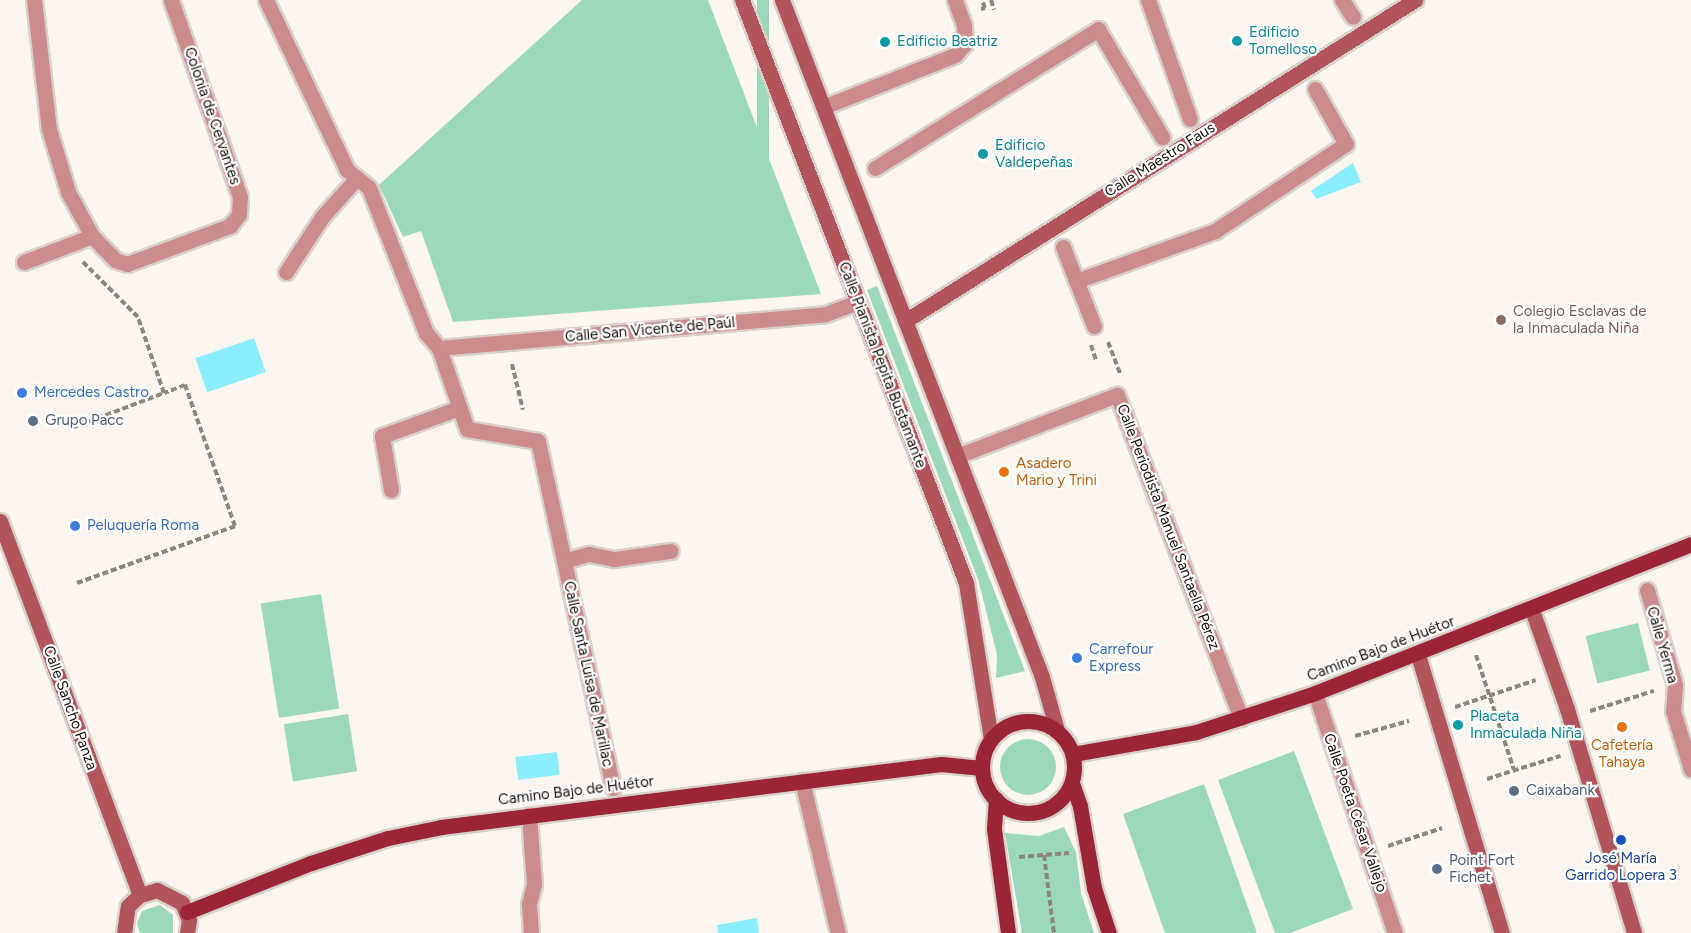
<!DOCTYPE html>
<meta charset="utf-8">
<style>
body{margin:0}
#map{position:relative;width:1691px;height:933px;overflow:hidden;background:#fdf5ef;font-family:Figtree,sans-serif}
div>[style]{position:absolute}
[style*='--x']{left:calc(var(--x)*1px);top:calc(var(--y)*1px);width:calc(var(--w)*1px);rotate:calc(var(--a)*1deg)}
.green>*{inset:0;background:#9cd9bb;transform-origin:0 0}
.round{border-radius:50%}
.water>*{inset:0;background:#8beefe;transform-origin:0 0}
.path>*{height:4px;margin-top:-2px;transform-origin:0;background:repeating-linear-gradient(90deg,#8d8580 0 6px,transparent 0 9px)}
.roads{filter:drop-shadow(2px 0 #d8d0cb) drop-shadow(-2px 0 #d8d0cb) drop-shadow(0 2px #d8d0cb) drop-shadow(0 -2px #d8d0cb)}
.street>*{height:15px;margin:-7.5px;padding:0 7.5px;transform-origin:7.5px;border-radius:7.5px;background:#cc8b8d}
.secondary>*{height:15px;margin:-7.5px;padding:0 7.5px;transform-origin:7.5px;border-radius:7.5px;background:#b1545b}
.primary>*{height:15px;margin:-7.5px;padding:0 7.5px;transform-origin:7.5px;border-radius:7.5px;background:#9b2537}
.primary>.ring{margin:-7.5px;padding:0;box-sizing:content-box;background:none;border:15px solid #9b2537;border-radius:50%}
.dots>*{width:16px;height:16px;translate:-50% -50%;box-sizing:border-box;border:3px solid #fff;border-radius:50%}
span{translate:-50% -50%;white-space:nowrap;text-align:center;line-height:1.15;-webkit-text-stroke:4.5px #fff;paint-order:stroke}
.culture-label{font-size:15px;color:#0d838f}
.left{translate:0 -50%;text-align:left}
.street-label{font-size:15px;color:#160f0b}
.education-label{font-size:15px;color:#785e54}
.shop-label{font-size:15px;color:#366cbe}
.service-label{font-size:15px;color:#4e5e75}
.food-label{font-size:15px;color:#c56008}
.transit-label{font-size:15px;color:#164399}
</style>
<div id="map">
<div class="green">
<i style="clip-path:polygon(582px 0,708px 0,821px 294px,453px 322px,421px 231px,403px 237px,379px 185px)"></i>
<i style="left:757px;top:0;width:12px;height:287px"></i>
<i style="clip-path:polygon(877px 286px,1025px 671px,996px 678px,997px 655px,978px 579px,867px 290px)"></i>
<i style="left:321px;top:594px;width:116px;height:61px;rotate:81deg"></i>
<i style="left:1638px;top:623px;width:49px;height:54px;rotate:76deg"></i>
<i style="left:348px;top:714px;width:58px;height:65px;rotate:81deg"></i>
<i class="round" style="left:1000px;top:739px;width:56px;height:56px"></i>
<i style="clip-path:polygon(1294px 751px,1353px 909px,1290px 933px,1275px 933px,1218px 780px)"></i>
<i style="clip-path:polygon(1204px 784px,1257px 933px,1165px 933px,1123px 814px)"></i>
<i style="clip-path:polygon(1064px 827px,1076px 852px,1081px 893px,1094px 933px,1022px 933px,1005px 833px,1039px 836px)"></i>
<i style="clip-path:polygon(160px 905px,173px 915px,173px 933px,140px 933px,137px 923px,142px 911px)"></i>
</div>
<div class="water">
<i style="clip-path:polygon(1353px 163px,1361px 182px,1316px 199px,1311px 191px)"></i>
<i style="left:254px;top:338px;width:36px;height:62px;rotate:71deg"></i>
<i style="left:557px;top:752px;width:23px;height:42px;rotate:83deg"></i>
<i style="clip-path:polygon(757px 918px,759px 933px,718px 933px,717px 925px)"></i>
</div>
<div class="path">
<i style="--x:991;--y:0;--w:10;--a:73"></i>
<i style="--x:981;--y:9;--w:4;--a:-14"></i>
<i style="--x:985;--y:8;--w:9;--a:-111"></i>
<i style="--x:1108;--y:342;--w:34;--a:69"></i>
<i style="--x:1091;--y:345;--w:16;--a:72"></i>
<i style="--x:512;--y:364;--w:47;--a:76.6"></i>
<i style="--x:72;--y:428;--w:98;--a:-20.8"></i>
<i style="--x:77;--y:583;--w:168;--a:-19.8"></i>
<i style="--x:235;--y:526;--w:150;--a:-109.5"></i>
<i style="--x:185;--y:385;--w:22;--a:159"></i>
<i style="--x:164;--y:393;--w:80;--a:-108.9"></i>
<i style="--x:138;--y:317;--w:78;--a:-135"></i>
<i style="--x:1476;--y:655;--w:121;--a:71.7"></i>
<i style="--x:1455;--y:707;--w:85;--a:-18.4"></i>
<i style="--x:1590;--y:711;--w:67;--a:-17.4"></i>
<i style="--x:1355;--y:736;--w:56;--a:-15.5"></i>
<i style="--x:1487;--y:779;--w:77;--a:-17.5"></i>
<i style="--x:1388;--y:846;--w:57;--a:-18.4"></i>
<i style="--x:1044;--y:855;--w:79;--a:82.7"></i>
<i style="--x:1019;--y:857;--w:50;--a:-4.6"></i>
</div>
<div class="roads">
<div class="street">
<i style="--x:34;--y:0;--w:130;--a:83.4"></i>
<i style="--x:49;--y:129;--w:66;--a:73.2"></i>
<i style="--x:68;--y:192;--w:50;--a:61.4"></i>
<i style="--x:92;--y:236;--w:33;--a:46"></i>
<i style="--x:115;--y:260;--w:13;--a:18"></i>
<i style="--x:127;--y:264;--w:110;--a:-20.3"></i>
<i style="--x:230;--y:226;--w:15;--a:-53"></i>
<i style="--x:239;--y:214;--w:17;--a:-87"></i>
<i style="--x:240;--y:197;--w:209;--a:-109.3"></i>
<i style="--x:266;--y:0;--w:188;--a:64.5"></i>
<i style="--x:347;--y:170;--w:28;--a:39"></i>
<i style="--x:369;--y:188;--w:156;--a:68.5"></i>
<i style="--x:426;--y:333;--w:20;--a:49"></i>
<i style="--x:439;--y:348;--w:86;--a:70.9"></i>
<i style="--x:467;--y:429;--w:72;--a:9.6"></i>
<i style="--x:538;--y:441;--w:355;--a:77.8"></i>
<i style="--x:1148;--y:0;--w:126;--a:70.6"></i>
<i style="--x:1342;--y:0;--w:20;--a:57"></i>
<i style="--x:823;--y:107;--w:142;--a:-21.5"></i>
<i style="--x:955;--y:55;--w:15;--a:-48"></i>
<i style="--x:965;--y:44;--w:19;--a:-93"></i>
<i style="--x:964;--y:25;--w:27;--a:-110"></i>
<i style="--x:875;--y:168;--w:263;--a:-31.9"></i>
<i style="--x:1098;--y:29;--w:126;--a:59.3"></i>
<i style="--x:1063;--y:247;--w:85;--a:68.6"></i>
<i style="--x:24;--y:262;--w:73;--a:-20.9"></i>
<i style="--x:286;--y:272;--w:66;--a:-56.8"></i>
<i style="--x:322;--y:217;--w:52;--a:-48.1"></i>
<i style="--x:1076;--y:281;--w:148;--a:-19.8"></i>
<i style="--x:1215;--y:231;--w:157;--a:-33.6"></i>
<i style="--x:1346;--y:144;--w:63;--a:-119.4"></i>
<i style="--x:439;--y:348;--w:388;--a:-5"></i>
<i style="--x:826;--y:314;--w:34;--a:-21"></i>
<i style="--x:957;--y:456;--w:171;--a:-20.9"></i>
<i style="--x:1117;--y:395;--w:346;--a:69"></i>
<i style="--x:391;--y:490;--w:55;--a:-99.5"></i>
<i style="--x:382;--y:436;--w:82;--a:-20"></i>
<i style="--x:564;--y:561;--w:26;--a:-16"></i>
<i style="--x:589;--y:554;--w:25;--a:11"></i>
<i style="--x:614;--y:559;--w:57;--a:-8.1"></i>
<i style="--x:1647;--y:590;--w:99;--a:73.6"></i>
<i style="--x:1675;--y:685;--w:26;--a:94"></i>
<i style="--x:1673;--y:711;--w:61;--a:72.8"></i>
<i style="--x:1315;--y:693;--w:253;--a:71.6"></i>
<i style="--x:802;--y:781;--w:156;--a:76.7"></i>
<i style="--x:529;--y:815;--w:69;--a:85.9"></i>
<i style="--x:534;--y:884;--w:21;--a:104"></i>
<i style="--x:529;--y:904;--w:29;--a:86"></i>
</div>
<div class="secondary">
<i style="--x:742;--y:0;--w:625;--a:68.98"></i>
<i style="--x:966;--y:583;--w:158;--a:80.9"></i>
<i style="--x:782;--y:0;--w:725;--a:68.99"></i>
<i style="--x:1042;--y:677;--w:55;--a:74.2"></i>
<i style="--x:905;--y:321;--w:603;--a:-32.19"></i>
<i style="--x:0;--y:521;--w:399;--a:69.5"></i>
<i style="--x:1532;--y:610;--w:105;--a:70.5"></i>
<i style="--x:1567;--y:709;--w:234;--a:73.3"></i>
<i style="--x:1418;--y:655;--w:290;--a:73.2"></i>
<i style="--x:124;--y:933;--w:27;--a:-82"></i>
<i style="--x:128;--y:906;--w:16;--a:-43"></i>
<i style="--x:140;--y:895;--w:18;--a:-16"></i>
<i style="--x:157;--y:890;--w:28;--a:27"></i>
<i style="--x:182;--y:903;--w:18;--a:68"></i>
<i style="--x:189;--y:920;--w:13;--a:99"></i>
</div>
<div class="primary">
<i class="ring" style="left:982px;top:721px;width:77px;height:77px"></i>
<i style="--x:1073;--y:754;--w:125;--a:-10.1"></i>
<i style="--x:1196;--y:732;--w:125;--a:-18.1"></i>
<i style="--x:1315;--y:693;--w:404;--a:-21.6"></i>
<i style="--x:1072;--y:783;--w:24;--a:71"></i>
<i style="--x:1080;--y:806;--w:83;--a:80.3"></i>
<i style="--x:1094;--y:888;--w:47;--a:71.6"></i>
<i style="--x:996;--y:799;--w:30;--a:94"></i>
<i style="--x:994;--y:829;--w:105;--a:82.3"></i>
<i style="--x:187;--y:912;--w:133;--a:-21.6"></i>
<i style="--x:311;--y:863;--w:81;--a:-18"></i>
<i style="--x:388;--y:838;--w:54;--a:-11.7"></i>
<i style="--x:441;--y:827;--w:504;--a:-7.18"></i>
<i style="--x:941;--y:764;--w:41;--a:5.6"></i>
</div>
</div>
<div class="dots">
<i style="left:1237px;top:41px;background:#0f9aa8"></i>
<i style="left:885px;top:42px;background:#0f9aa8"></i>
<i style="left:983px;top:154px;background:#0f9aa8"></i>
<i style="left:1501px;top:320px;background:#8d6e63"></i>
<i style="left:22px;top:393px;background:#3f7fe0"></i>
<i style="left:33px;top:421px;background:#5c6f8a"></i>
<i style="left:1004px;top:472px;background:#e8710a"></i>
<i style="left:75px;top:526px;background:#3f7fe0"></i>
<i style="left:1077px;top:658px;background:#3f7fe0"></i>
<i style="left:1458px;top:725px;background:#0f9aa8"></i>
<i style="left:1622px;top:727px;background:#e8710a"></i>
<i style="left:1514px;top:791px;background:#5c6f8a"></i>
<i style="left:1621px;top:840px;background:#1a4fb4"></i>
<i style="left:1437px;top:869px;background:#5c6f8a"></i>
</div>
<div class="culture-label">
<span class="left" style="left:1249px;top:41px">Edificio<br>Tomelloso</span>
<span class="left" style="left:897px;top:42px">Edificio Beatriz</span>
<span class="left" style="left:995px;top:154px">Edificio<br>Valdepeñas</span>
<span class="left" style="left:1470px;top:725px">Placeta<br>Inmaculada Niña</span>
</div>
<div class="street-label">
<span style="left:212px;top:116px;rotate:71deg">Colonia de Cervantes</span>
<span style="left:1160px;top:160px;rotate:-32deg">Calle Maestro Faus</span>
<span style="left:650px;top:330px;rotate:-5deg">Calle San Vicente de Paúl</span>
<span style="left:882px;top:365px;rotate:69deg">Calle Pianista Pepita Bustamante</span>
<span style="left:1168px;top:527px;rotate:69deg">Calle Periodista Manuel Santaella Pérez</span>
<span style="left:1662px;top:645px;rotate:74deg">Calle Yerma</span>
<span style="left:1381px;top:649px;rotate:-21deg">Camino Bajo de Huétor</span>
<span style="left:588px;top:674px;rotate:78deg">Calle Santa Luisa de Marillac</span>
<span style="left:70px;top:708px;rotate:70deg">Calle Sancho Panza</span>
<span style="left:576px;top:791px;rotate:-7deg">Camino Bajo de Huétor</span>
<span style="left:1355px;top:813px;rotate:71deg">Calle Poeta César Vallejo</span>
</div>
<div class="education-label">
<span class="left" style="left:1513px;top:320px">Colegio Esclavas de<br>la Inmaculada Niña</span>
</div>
<div class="shop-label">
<span class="left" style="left:34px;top:393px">Mercedes Castro</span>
<span class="left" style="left:87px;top:526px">Peluquería Roma</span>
<span class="left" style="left:1089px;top:658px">Carrefour<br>Express</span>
</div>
<div class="service-label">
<span class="left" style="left:45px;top:421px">Grupo Pacc</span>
<span class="left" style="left:1526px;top:791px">Caixabank</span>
<span class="left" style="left:1449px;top:869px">Point Fort<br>Fichet</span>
</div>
<div class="food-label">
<span class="left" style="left:1016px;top:472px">Asadero<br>Mario y Trini</span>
<span style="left:1622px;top:754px">Cafetería<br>Tahaya</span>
</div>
<div class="transit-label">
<span style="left:1621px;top:867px">José María<br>Garrido Lopera 3</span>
</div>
</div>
